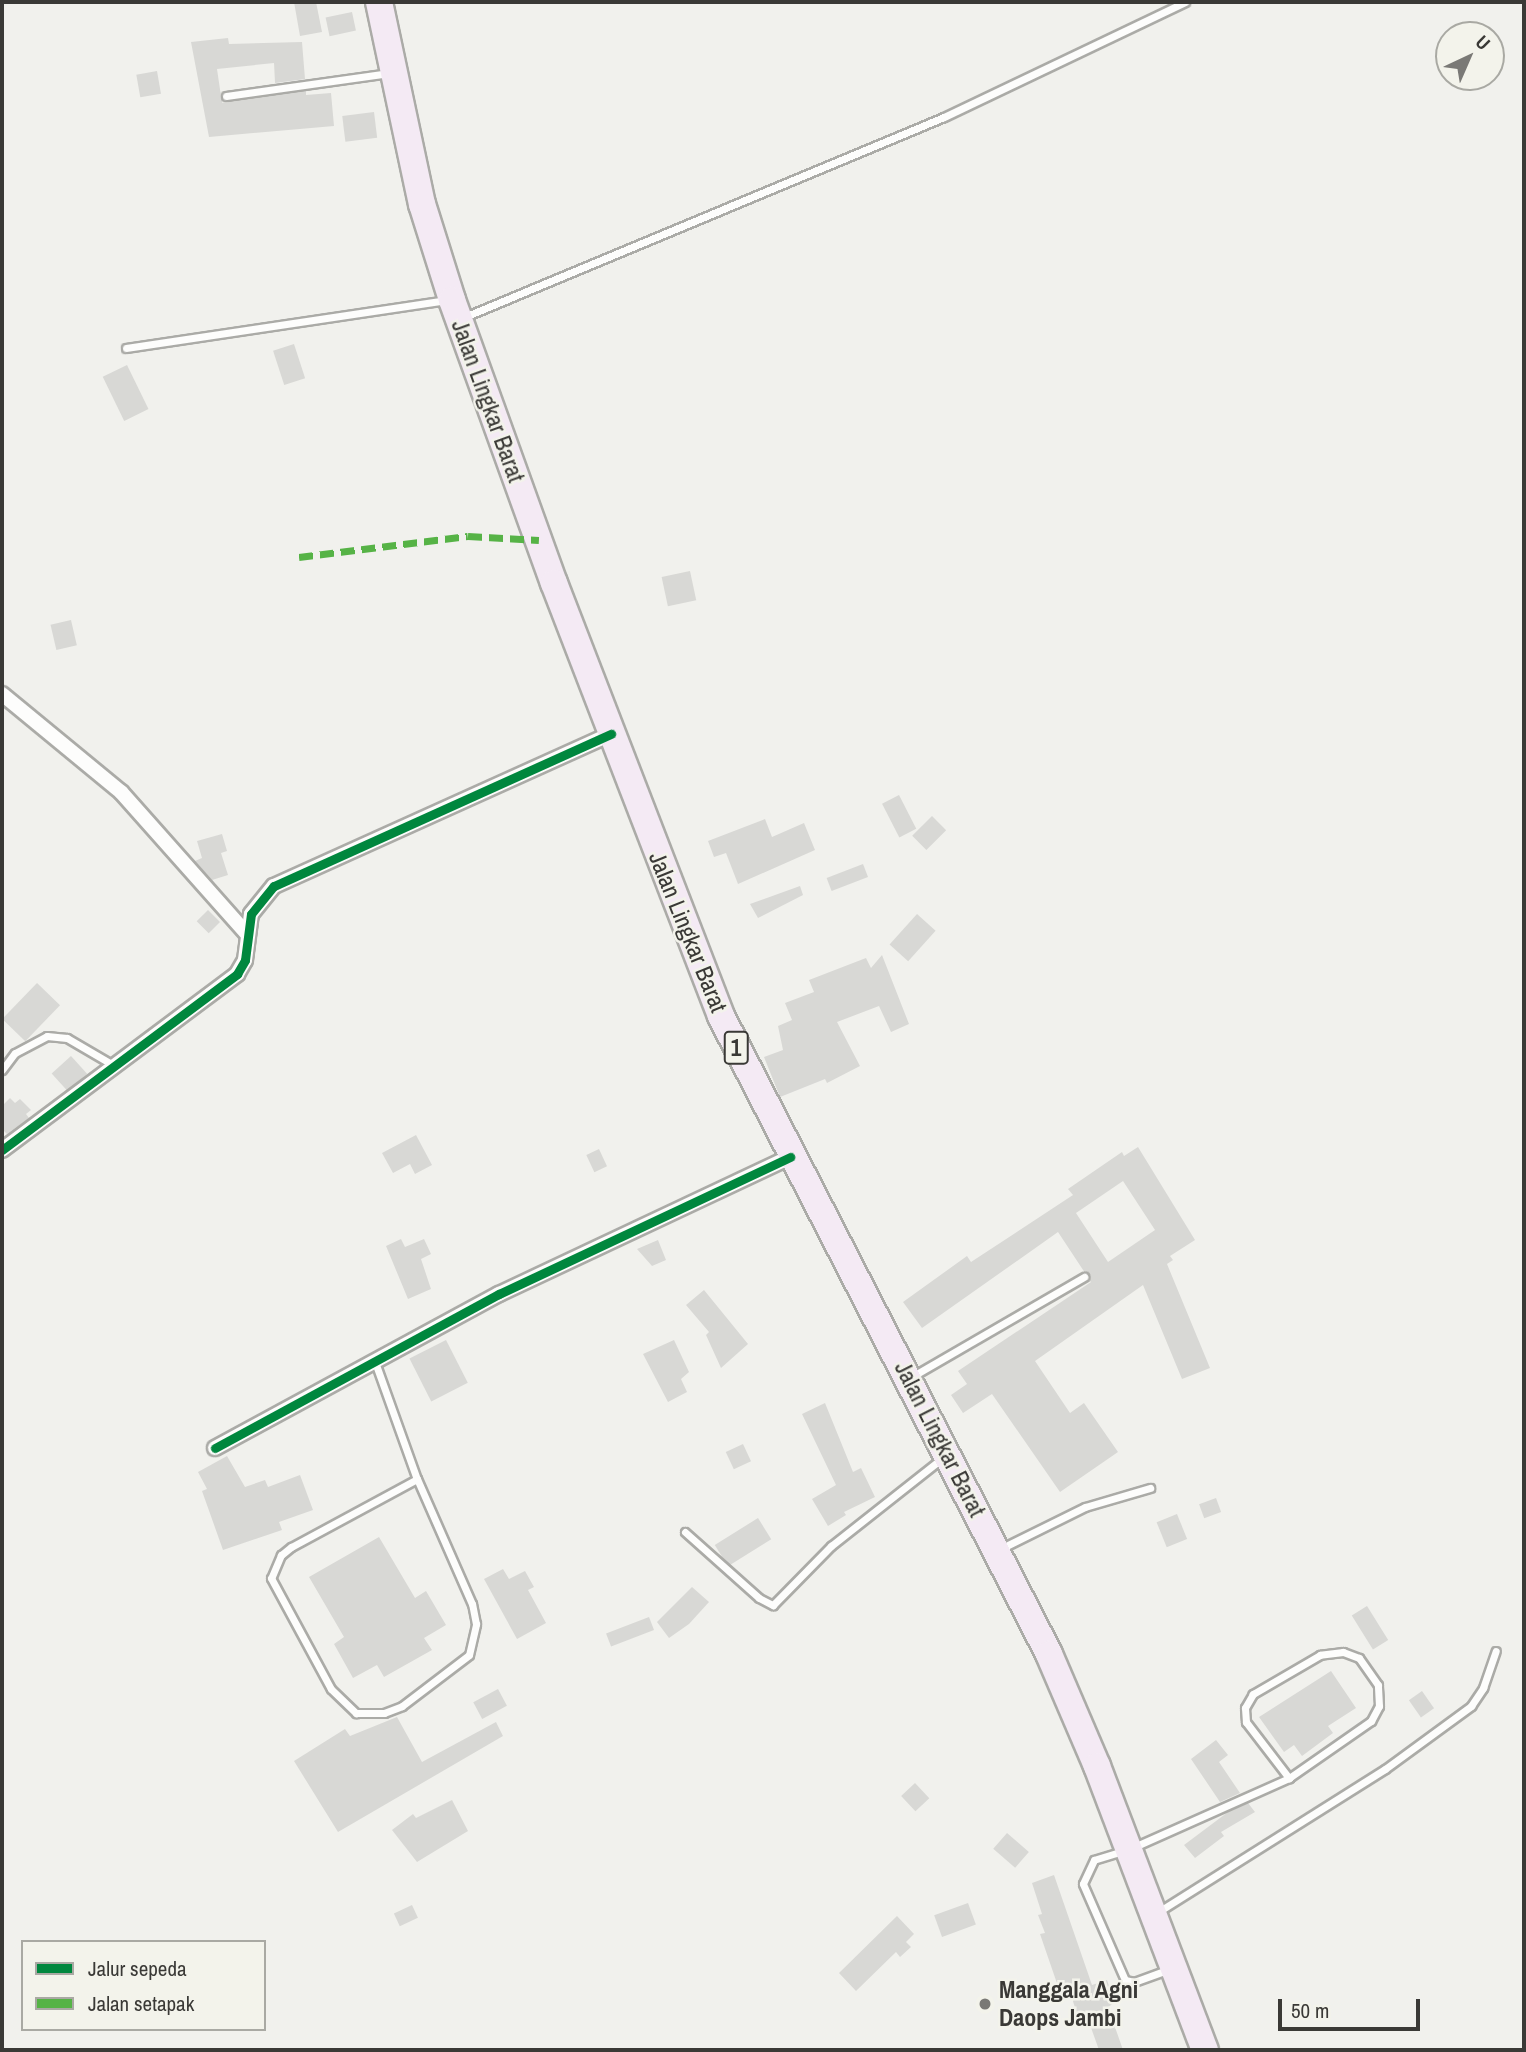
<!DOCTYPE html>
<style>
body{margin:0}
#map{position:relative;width:1526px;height:2052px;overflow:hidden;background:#f1f1ed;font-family:"Archivo Narrow",sans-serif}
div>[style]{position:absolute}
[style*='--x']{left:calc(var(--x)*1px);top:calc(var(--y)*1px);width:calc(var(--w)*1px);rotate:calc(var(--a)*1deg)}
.building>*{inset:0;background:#d8d8d5;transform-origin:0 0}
.roads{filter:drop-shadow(2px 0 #ababa7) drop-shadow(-2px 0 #ababa7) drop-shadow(0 2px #ababa7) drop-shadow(0 -2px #ababa7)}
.lane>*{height:7px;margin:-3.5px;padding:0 3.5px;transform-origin:3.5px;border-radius:3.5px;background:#fdfdfc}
.street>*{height:14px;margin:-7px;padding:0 7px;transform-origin:7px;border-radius:7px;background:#fdfdfc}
.highway>*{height:26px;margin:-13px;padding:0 13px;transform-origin:13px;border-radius:13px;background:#f4eaf4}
.quiet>*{height:7px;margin-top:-3.5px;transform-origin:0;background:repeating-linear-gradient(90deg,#56b346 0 14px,transparent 0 21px)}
.cycleway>*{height:9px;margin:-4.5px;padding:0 4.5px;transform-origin:4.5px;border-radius:4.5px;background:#00873e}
.dots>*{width:19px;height:19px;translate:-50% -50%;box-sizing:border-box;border:4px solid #f3f3eb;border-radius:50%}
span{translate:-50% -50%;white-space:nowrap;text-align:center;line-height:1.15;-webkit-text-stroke:5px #f3f3eb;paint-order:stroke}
.shield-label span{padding:2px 5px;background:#f3f3eb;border:2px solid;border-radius:5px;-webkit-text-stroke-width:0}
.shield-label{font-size:23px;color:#3a3936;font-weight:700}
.street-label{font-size:24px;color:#3a3936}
.poi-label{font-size:24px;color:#3a3936;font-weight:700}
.left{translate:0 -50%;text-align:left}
.frame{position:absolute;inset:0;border:4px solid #3a3936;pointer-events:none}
.legend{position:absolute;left:21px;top:1940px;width:245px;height:91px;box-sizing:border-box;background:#f3f3eb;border:2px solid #a9a9a3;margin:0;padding:9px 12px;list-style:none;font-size:21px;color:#3a3936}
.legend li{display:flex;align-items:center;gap:14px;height:35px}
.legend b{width:35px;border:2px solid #a9a9a3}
.north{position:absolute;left:1435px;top:21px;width:70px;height:70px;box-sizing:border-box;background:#f3f3eb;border:2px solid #a9a9a3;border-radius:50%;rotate:44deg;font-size:19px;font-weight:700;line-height:28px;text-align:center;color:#3a3936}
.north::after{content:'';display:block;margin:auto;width:24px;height:32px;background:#7a7976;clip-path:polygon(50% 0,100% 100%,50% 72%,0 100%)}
.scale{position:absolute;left:1278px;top:1999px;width:142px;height:32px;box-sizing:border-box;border:4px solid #3a3936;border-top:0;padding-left:9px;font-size:21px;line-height:24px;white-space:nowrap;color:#3a3936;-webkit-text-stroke:5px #f3f3eb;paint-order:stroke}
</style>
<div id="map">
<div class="building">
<i style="clip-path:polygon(294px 2px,316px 2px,322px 32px,300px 36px)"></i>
<i style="left:352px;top:12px;width:19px;height:27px;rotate:78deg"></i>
<i style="clip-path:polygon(228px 38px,229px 44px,302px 42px,305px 79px,275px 83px,274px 63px,217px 69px,222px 103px,306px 91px,306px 95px,331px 93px,334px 126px,209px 137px,191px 42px)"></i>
<i style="left:157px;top:71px;width:23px;height:21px;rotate:80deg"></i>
<i style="left:374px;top:112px;width:26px;height:32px;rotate:83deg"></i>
<i style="left:294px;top:344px;width:36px;height:22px;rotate:72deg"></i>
<i style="left:127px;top:365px;width:49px;height:27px;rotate:64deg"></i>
<i style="left:690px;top:571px;width:30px;height:29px;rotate:78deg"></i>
<i style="left:71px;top:620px;width:26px;height:21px;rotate:77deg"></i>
<i style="left:899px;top:795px;width:38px;height:19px;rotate:63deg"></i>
<i style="left:932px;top:816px;width:20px;height:28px;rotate:45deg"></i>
<i style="clip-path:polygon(765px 819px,772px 837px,804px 823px,815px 850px,738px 884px,726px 853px,714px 857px,708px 841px)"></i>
<i style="clip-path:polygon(222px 834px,227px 851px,221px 853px,228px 875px,212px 880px,195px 861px,202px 858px,197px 841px)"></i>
<i style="left:863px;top:864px;width:14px;height:39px;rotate:69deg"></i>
<i style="clip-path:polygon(800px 886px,803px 895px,758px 918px,750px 904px)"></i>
<i style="left:208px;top:910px;width:17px;height:16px;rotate:45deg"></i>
<i style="left:917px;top:914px;width:25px;height:41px;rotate:42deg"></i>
<i style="clip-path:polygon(882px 955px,909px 1024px,891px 1032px,879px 1006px,837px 1022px,860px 1066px,827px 1083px,825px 1079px,780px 1097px,764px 1057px,783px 1050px,778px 1026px,792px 1020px,785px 1003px,814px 992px,809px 980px,866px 958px,871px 968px)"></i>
<i style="left:37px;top:983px;width:32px;height:50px;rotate:44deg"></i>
<i style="left:71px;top:1056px;width:24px;height:26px;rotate:48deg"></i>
<i style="clip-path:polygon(10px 1098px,15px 1103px,20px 1099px,31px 1110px,26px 1114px,29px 1118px,7px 1134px,2px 1129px,2px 1106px)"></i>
<i style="clip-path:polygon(416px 1135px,432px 1165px,415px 1174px,410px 1164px,393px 1173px,382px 1153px)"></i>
<i style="clip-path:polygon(evenodd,1138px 1147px,1195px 1240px,1170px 1256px,1173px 1260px,1167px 1264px,1210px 1368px,1182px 1379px,1143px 1285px,1035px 1361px,1070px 1413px,1084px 1403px,1118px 1452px,1060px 1492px,992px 1394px,963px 1413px,951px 1395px,967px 1384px,958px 1371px,1091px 1282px,1058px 1232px,922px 1328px,903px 1302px,967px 1256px,971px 1262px,1073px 1195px,1068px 1189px,1122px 1152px,1124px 1156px,1138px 1147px,1123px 1181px,1155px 1230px,1108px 1262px,1076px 1213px,1123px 1181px)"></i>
<i style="left:599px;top:1149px;width:19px;height:14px;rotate:65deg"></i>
<i style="clip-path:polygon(401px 1239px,405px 1247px,424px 1239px,431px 1254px,421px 1259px,431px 1289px,408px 1299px,386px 1246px)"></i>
<i style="clip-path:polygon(658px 1240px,666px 1260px,652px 1266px,637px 1249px)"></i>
<i style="clip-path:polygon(704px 1290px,748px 1344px,721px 1368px,706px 1335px,709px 1332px,686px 1305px)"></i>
<i style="left:446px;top:1340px;width:48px;height:41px;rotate:63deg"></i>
<i style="clip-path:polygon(674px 1340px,689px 1372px,681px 1379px,687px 1392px,668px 1402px,643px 1354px)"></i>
<i style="clip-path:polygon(825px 1403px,853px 1472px,861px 1468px,875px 1497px,844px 1512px,846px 1515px,828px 1526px,812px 1499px,836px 1485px,802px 1414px)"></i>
<i style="left:743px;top:1444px;width:19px;height:19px;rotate:65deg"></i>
<i style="clip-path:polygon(227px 1456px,245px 1487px,265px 1480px,268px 1487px,300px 1475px,313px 1510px,279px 1522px,282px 1530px,223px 1550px,202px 1491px,207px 1489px,198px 1472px)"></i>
<i style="left:1216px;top:1498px;width:15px;height:18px;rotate:70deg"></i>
<i style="left:1177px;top:1514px;width:27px;height:22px;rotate:68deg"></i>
<i style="left:758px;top:1518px;width:25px;height:51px;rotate:58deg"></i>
<i style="clip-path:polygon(379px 1537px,415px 1598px,426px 1591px,446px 1625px,424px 1638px,432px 1650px,384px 1677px,377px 1665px,353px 1678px,334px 1644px,344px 1637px,309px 1577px)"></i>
<i style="clip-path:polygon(503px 1569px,509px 1579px,525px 1571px,534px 1587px,528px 1590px,546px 1623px,517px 1639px,484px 1579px)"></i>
<i style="clip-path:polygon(692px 1587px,709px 1602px,689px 1624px,669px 1638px,657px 1622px)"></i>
<i style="left:1367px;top:1606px;width:40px;height:18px;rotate:58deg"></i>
<i style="left:649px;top:1617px;width:14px;height:46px;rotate:69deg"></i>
<i style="clip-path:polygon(1331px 1671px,1356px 1708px,1328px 1726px,1333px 1733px,1302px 1756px,1294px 1745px,1284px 1752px,1259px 1717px)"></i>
<i style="left:498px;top:1689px;width:19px;height:28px;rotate:62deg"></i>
<i style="left:1422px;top:1691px;width:21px;height:16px;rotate:55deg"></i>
<i style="clip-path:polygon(397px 1717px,422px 1762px,496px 1722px,503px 1736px,338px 1832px,294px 1761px,345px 1729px,350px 1736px)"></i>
<i style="clip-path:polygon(1216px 1740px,1228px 1755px,1219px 1762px,1240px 1793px,1220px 1802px,1191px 1759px)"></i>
<i style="left:915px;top:1783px;width:21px;height:19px;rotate:47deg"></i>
<i style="clip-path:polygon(452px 1800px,468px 1831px,417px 1862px,392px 1830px,413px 1814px,416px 1818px)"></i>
<i style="clip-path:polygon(1248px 1803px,1255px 1812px,1221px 1832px,1224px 1836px,1195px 1858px,1184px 1845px,1228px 1812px)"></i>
<i style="left:1007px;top:1833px;width:29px;height:21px;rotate:41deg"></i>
<i style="clip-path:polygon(1054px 1875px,1092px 1985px,1107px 1980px,1109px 1986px,1115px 1984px,1120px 1999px,1108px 2007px,1123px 2050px,1099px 2050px,1089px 2022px,1078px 2017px,1070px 1992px,1061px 1995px,1040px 1934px,1045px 1933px,1038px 1915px,1042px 1914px,1032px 1883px)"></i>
<i style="left:968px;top:1903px;width:23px;height:36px;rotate:70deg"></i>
<i style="left:412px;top:1905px;width:14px;height:20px;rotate:65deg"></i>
<i style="clip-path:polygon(897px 1916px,914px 1934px,906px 1942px,911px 1947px,900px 1957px,896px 1952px,856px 1991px,839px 1973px)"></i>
</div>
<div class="roads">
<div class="lane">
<i style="--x:226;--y:96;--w:165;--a:-8"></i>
<i style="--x:462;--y:318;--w:522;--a:-22.64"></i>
<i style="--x:944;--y:117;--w:267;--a:-25.5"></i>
<i style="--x:126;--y:348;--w:326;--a:-8.5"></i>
<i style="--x:2;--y:1070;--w:21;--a:-53"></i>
<i style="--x:15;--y:1053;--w:36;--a:-28"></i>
<i style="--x:47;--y:1036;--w:20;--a:6"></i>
<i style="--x:67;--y:1038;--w:53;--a:30.4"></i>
<i style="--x:375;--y:1362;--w:124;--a:70.3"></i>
<i style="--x:417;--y:1479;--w:143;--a:151.6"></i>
<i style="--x:291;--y:1547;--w:13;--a:141"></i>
<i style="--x:281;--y:1555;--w:25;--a:113"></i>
<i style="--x:271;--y:1578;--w:126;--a:61.6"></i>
<i style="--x:331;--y:1689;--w:35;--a:44"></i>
<i style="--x:356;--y:1713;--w:28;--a:0"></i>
<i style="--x:384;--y:1713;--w:19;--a:-21"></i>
<i style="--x:402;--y:1706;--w:84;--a:-37.3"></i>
<i style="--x:469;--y:1655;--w:32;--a:-77"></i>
<i style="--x:476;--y:1624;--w:20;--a:-101"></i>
<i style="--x:472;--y:1604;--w:137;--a:-113.7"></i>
<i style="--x:913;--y:1376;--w:198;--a:-30.1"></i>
<i style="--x:685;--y:1532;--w:99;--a:41.7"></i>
<i style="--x:759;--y:1598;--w:16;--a:27"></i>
<i style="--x:773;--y:1605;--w:83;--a:-45.5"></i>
<i style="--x:831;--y:1546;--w:140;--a:-38.3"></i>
<i style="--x:1000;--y:1549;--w:95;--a:-26.3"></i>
<i style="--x:1085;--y:1507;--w:68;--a:-16.3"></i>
<i style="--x:1134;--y:1847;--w:170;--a:-24"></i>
<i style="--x:1289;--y:1778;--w:100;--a:-34.8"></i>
<i style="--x:1371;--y:1721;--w:17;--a:-62"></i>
<i style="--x:1379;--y:1706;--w:21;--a:-93"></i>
<i style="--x:1378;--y:1685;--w:33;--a:-125"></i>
<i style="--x:1359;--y:1658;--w:17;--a:-159"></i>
<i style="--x:1343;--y:1652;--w:23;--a:173"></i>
<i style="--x:1320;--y:1655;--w:78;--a:149.8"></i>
<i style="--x:1253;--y:1694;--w:16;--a:120"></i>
<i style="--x:1245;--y:1708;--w:14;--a:86"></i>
<i style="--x:1246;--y:1722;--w:71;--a:52.5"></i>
<i style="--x:1123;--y:1851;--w:30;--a:163"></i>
<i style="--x:1094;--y:1860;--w:26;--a:115"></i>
<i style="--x:1083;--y:1884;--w:105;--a:66.4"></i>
<i style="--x:1125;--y:1980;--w:9;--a:13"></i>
<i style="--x:1134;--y:1982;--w:37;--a:-20"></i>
<i style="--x:1158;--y:1912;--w:268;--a:-32.2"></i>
<i style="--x:1385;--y:1769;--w:107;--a:-36.2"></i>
<i style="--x:1471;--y:1706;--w:22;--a:-56"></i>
<i style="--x:1483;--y:1688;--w:39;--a:-71"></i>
</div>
<div class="street">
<i style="--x:2;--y:694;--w:154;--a:39.5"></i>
<i style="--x:121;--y:792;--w:188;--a:48.4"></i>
<i style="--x:2;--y:1150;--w:294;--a:-36.8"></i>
<i style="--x:237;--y:974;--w:16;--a:-60"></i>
<i style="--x:245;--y:960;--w:46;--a:-82.6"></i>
<i style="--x:251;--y:914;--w:36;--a:-51"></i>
<i style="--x:274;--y:886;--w:370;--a:-24.3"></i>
<i style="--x:215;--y:1448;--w:323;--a:-28.5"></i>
<i style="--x:499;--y:1294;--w:322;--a:-25.2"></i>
</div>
<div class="highway">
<i style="--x:379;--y:2;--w:207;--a:78"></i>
<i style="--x:422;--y:204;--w:101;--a:72.6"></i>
<i style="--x:452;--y:300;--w:301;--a:70.2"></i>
<i style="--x:554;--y:583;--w:464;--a:68.9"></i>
<i style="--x:721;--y:1016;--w:717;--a:62.79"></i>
<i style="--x:1049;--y:1654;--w:122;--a:66.8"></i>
<i style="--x:1097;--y:1766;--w:304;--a:69.2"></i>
</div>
</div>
<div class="quiet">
<i style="--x:299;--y:557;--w:170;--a:-7.1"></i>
<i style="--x:468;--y:536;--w:71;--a:3.2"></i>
</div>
<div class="cycleway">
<i style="--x:2;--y:1150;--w:294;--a:-36.8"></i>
<i style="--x:237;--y:974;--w:16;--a:-60"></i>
<i style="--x:245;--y:960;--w:46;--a:-82.6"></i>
<i style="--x:251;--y:914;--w:36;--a:-51"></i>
<i style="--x:274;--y:886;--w:370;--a:-24.3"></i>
<i style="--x:215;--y:1448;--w:323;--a:-28.5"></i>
<i style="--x:499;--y:1294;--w:322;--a:-25.2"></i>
</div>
<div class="dots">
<i style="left:985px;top:2004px;background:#7a7976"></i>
</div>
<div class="shield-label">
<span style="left:736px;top:1048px">1</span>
</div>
<div class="street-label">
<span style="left:488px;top:401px;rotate:70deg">Jalan Lingkar Barat</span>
<span style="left:688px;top:932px;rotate:68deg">Jalan Lingkar Barat</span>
<span style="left:940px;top:1439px;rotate:63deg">Jalan Lingkar Barat</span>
</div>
<div class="poi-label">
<span class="left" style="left:999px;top:2004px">Manggala Agni<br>Daops Jambi</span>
</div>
<div class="frame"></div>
<ul class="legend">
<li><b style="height:9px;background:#00873e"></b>Jalur sepeda</li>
<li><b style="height:9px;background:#56b346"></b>Jalan setapak</li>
</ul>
<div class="north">U</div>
<div class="scale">50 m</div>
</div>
